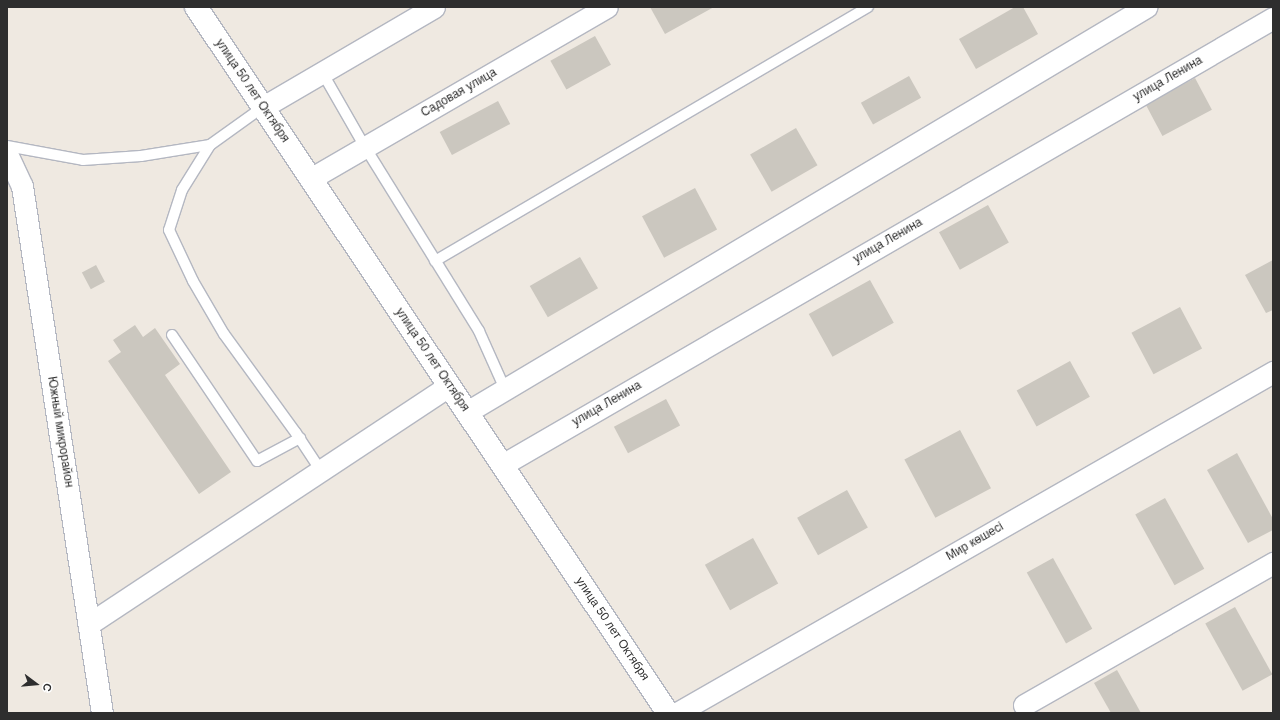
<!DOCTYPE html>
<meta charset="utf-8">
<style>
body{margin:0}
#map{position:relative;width:1280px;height:720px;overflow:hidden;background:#efe9e1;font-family:Helvetica,sans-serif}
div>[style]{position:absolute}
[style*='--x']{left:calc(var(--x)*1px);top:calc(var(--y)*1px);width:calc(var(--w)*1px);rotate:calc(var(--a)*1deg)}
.building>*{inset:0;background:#cbc7bf;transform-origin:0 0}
.roads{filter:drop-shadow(1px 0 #b4b7c1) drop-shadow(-1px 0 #b4b7c1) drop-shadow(0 1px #b4b7c1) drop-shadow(0 -1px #b4b7c1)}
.service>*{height:10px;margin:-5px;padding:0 5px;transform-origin:5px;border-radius:5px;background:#fff}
.minor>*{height:21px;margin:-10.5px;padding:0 10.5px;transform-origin:10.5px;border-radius:10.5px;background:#fff}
.secondary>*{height:22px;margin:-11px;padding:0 11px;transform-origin:11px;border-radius:11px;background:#fff}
span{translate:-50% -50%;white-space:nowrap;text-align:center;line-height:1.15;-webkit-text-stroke:3px #fff;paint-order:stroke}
.street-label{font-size:12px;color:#2e2e2e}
.frame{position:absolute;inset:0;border:8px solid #2e2e2e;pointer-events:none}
.north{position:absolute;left:16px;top:664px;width:40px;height:40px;-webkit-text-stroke:3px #fff;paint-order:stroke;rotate:106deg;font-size:11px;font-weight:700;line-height:16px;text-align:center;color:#2e2e2e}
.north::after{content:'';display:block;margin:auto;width:14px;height:18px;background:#2e2e2e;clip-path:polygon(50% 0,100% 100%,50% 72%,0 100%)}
</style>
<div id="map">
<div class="building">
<i style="clip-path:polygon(650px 7px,714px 7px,665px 34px)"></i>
<i style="clip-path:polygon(1015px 7px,1023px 7px,1038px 34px,976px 69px,959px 39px)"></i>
<i style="left:595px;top:36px;width:33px;height:51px;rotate:61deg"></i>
<i style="left:909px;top:76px;width:25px;height:55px;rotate:61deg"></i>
<i style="left:1195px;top:78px;width:36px;height:56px;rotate:62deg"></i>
<i style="left:498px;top:101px;width:26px;height:66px;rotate:62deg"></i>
<i style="left:796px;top:128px;width:43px;height:53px;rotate:60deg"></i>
<i style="left:695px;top:188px;width:47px;height:60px;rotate:62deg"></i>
<i style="left:988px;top:205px;width:43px;height:56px;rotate:61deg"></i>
<i style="left:580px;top:257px;width:36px;height:58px;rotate:60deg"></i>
<i style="clip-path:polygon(1273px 260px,1273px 310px,1266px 313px,1245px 275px)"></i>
<i style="left:96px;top:265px;width:19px;height:16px;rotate:62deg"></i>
<i style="left:870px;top:280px;width:49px;height:70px;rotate:61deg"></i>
<i style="left:1180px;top:307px;width:47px;height:55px;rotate:62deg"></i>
<i style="clip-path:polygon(135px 325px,143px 337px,155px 328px,180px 364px,165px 375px,231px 472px,199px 494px,108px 361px,121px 352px,113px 340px)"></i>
<i style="left:1070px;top:361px;width:41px;height:61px;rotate:61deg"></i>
<i style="left:666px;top:399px;width:30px;height:59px;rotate:62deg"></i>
<i style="left:960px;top:430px;width:66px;height:63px;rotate:62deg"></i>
<i style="clip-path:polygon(1237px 453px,1273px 519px,1273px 530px,1248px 543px,1207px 470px)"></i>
<i style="left:847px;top:490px;width:43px;height:57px;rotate:61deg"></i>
<i style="left:1165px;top:498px;width:81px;height:34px;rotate:61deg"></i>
<i style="left:753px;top:538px;width:52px;height:55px;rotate:61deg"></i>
<i style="left:1053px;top:558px;width:81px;height:30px;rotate:61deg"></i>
<i style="left:1235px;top:607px;width:77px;height:34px;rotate:61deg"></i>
<i style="clip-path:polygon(1117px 670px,1141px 713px,1111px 713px,1094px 683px)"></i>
</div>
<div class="roads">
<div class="service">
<i style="--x:322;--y:72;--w:86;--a:60.2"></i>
<i style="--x:365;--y:147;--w:216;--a:58.2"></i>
<i style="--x:479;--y:331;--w:64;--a:65.9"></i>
<i style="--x:263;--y:107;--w:65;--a:144.4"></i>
<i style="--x:210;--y:145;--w:53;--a:121.9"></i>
<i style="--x:182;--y:190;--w:42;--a:108"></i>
<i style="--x:169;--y:230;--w:56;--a:64.8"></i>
<i style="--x:193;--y:281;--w:61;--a:59.7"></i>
<i style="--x:224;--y:334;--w:122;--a:54"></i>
<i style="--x:296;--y:433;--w:45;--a:56.7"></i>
<i style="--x:7;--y:146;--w:77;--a:10.4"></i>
<i style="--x:83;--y:160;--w:58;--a:-3.9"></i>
<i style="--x:141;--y:156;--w:70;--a:-9.1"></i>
<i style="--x:435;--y:261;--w:502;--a:-30.4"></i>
<i style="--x:172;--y:335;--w:152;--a:56"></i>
<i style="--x:257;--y:461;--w:49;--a:-28.1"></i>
</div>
<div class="minor">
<i style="--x:263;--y:107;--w:198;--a:-30.3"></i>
<i style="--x:7;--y:154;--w:35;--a:65"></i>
<i style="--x:22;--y:186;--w:533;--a:81.37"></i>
<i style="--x:310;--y:179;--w:343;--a:-30.1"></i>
<i style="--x:467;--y:412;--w:791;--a:-30.81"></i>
<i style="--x:502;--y:465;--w:891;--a:-30.1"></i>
<i style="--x:89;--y:624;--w:432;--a:-33.5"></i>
<i style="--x:1024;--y:705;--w:287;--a:-29.7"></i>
<i style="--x:677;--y:713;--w:687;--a:-29.78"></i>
</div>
<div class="secondary">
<i style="--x:196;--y:7;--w:849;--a:56.24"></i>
</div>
</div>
<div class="street-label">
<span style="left:1168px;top:79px;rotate:-30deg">улица Ленина</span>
<span style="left:252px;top:91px;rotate:56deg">улица 50 лет Октября</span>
<span style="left:459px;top:93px;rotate:-30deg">Садовая улица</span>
<span style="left:888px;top:241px;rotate:-30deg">улица Ленина</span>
<span style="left:432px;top:360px;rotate:56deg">улица 50 лет Октября</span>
<span style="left:607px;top:404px;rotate:-30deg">улица Ленина</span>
<span style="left:60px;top:432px;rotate:81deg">Южный микрорайон</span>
<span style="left:975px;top:542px;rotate:-30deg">Мир көшесі</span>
<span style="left:612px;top:629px;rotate:56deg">улица 50 лет Октября</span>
</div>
<div class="frame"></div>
<div class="north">С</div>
</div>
